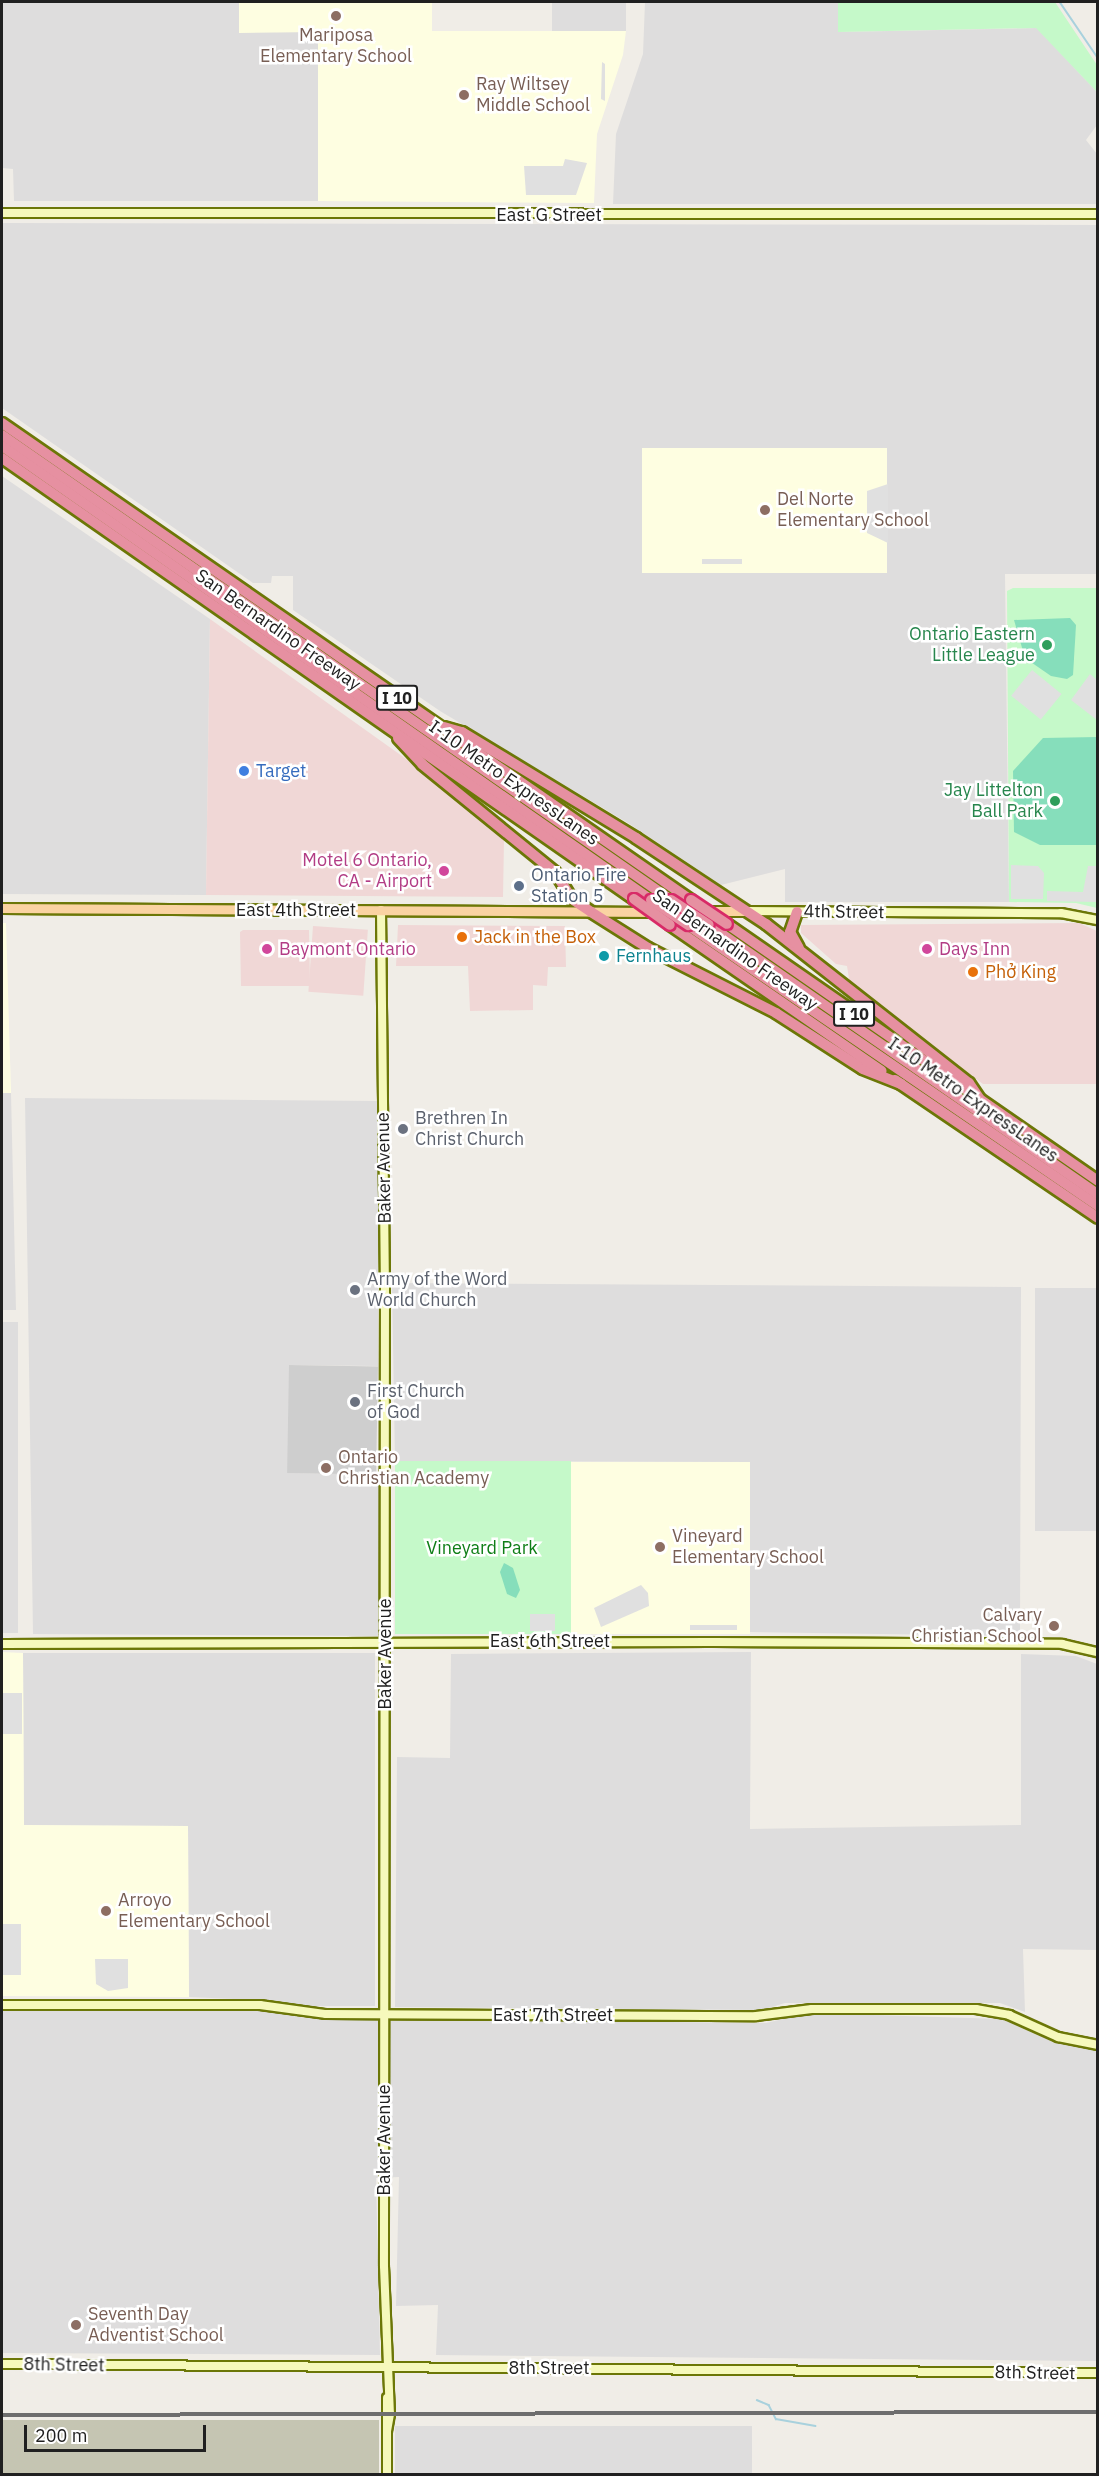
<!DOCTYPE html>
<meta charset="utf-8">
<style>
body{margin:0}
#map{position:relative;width:1099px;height:2476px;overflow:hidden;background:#f0ede7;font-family:"IBM Plex Sans",sans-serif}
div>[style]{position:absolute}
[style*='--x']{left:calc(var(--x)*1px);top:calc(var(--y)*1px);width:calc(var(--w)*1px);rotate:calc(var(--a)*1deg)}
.residential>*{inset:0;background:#dedddd;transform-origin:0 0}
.commercial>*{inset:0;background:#f0d7d6;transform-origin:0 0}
.education>*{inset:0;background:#fefee1;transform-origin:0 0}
.religious>*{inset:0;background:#cecece;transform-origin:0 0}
.construction>*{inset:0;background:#c5c5b2;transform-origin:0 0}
.park>*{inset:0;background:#c5f9c9;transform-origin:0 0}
.pitch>*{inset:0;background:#86debb}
.parking>*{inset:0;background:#e0e0e0;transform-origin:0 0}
.stream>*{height:1.5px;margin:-0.75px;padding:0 0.75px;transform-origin:0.75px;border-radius:0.75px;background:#a8d1dd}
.roads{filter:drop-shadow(2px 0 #6c7707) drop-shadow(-2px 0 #6c7707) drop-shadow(0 2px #6c7707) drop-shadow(0 -2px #6c7707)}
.secondary>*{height:8px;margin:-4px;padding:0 4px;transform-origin:4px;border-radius:4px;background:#f6f9bc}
.primary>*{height:9px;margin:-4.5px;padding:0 4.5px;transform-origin:4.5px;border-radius:4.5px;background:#fad3a2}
.highway>*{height:10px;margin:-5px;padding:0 5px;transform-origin:5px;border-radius:5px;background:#e690a1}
.rail>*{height:4px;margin-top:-2px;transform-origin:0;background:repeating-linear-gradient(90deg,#fff 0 4.5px,#6e6e6e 0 9px);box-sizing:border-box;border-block:2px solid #6e6e6e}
.bridges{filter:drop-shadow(2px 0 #d82a67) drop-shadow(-2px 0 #d82a67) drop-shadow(0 2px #d82a67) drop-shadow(0 -2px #d82a67)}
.highway-bridge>*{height:10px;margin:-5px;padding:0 5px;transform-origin:5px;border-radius:5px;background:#e690a1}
.dots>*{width:16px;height:16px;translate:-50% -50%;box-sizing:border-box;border:3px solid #fff;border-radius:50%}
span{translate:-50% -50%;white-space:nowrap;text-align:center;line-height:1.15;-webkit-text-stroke:5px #fff;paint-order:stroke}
.shield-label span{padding:2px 4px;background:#fff;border:2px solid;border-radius:4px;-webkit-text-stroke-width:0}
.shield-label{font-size:16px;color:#202020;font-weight:700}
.education-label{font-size:18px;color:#785e54}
.left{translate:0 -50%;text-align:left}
.right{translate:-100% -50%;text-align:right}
.street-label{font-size:18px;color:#202020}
.leisure-label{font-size:18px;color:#27864d}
.shop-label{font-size:18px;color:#366cbe}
.hotel-label{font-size:18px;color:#b23c85}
.service-label{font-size:18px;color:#4e5e75}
.food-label{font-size:18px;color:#c56008}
.culture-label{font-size:18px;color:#0d838f}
.worship-label{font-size:18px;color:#5b616d}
.park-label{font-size:18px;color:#0e7e16}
.frame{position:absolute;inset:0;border:3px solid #202020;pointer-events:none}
.scale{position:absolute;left:24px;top:2425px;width:182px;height:27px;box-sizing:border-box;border:3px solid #202020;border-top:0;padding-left:8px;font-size:18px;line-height:21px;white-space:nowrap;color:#202020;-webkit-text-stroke:4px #fff;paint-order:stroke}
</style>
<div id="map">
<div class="residential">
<i style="clip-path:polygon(2px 2px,239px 2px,239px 32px,318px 32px,318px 201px,14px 201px,13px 169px,2px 168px)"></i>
<i style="left:552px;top:2px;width:74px;height:29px"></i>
<i style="clip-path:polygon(645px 2px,838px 2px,838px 32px,1037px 28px,1097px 92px,1097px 125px,1086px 140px,1097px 154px,1097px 204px,613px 204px,616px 134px,643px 54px)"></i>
<i style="clip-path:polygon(2px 223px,1097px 225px,1097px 574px,1005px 574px,1009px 902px,785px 902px,785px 869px,721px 885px,628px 823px,440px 711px,293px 610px,293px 576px,272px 576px,271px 583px,253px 583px,2px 408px)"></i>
<i style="clip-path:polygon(2px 476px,210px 619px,206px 895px,2px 894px)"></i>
<i style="clip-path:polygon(2px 1093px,11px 1093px,16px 1310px,2px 1310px)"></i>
<i style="clip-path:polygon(25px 1098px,378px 1101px,378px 1366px,289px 1365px,290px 1473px,380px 1474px,384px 1636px,33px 1634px)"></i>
<i style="clip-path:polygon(392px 1283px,1021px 1287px,1020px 1636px,750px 1632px,750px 1462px,395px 1461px)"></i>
<i style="left:1035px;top:1288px;width:62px;height:243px"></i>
<i style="left:2px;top:1322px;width:16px;height:311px"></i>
<i style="clip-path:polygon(751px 1652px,750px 1829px,1021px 1825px,1021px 1654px,1076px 1656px,1097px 1664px,1097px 1950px,1023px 1949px,1025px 2012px,1000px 2003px,785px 2003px,762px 2010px,395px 2007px,397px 1757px,450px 1758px,451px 1654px)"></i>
<i style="clip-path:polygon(23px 1653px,375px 1653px,375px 2006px,296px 2006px,275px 2001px,189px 1997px,188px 1826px,24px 1825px)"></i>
<i style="clip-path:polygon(2px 2009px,259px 2010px,305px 2018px,766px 2023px,809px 2013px,1002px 2019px,1039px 2036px,1097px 2051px,1097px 2361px,436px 2355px,438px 2305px,396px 2306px,399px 2177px,376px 2178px,380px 2355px,2px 2353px)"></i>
<i style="left:395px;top:2426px;width:357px;height:48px"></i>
</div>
<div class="commercial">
<i style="clip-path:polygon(210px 619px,409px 761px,504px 840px,503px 897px,206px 895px)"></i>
<i style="clip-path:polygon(1079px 923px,1097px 931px,1097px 1084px,983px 1084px,850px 985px,847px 966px,836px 964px,801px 933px,801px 925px)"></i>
<i style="clip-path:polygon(398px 925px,565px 926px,566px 967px,548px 967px,547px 986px,533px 985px,533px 1010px,470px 1011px,468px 966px,396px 966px)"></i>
<i style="left:313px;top:926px;width:55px;height:66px;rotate:4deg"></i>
<i style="clip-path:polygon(243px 930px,309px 930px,310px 986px,241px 986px,240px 932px)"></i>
</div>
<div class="education">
<i style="clip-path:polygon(239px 2px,432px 2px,432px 31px,626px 31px,623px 55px,597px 134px,594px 203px,318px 201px,318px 32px,239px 33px)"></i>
<i style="left:642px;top:448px;width:245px;height:125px"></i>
<i style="clip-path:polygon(2px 923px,6px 923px,11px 1093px,2px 1093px)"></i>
<i style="left:571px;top:1462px;width:179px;height:172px"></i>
<i style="clip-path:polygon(2px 1652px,23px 1653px,24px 1825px,188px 1826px,189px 1997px,2px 1996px)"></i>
</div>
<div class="religious">
<i style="left:289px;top:1365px;width:89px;height:108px;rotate:1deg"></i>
</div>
<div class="construction">
<i style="left:379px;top:2420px;width:54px;height:377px;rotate:90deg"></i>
</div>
<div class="park">
<i style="clip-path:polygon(838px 2px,1055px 2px,1097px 65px,1097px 92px,1036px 28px,838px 32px)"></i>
<i style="clip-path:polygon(1013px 588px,1097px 588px,1097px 908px,1076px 903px,1009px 902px,1007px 591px)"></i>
<i style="left:395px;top:1461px;width:176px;height:173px"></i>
</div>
<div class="pitch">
<i style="clip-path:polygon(1070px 618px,1076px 625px,1075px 642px,1073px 675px,1067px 679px,1051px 676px,1025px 658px,1014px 620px)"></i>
<i style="clip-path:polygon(1097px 737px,1097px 845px,1040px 845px,1014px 832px,1013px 771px,1043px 738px)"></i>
<i style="clip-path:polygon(504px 1563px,513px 1568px,520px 1590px,516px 1598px,507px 1594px,500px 1572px)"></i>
</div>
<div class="parking">
<i style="clip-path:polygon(602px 62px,605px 64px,605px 101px,601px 99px)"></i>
<i style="clip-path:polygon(565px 159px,587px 163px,576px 195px,526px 195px,524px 166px,563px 166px)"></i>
<i style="clip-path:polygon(888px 484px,888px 543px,867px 533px,867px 491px)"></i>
<i style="left:742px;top:559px;width:5px;height:40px;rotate:90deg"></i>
<i style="left:1032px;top:670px;width:38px;height:33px;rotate:39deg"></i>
<i style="clip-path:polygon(1090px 674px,1097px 680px,1097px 720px,1071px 700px)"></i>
<i style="clip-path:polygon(1011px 865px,1038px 866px,1044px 873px,1043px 899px,1011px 899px)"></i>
<i style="clip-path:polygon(1088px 866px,1097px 866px,1097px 902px,1047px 901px,1047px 891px,1083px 892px)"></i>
<i style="clip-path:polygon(641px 1585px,648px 1593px,649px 1606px,601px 1627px,594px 1608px)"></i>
<i style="left:530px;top:1614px;width:25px;height:17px"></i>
<i style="left:690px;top:1625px;width:47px;height:5px"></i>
<i style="left:2px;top:1693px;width:20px;height:41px"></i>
<i style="left:2px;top:1924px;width:19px;height:51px"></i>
<i style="clip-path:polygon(95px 1959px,128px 1959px,128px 1988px,108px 1991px,96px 1984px)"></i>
</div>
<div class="stream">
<i style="--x:1060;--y:2;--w:68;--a:55.8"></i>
<i style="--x:757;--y:2400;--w:13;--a:23"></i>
<i style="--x:769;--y:2405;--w:16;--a:63"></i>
<i style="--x:776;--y:2419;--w:40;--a:10"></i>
</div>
<div class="roads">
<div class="secondary">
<i style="--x:2;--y:213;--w:1096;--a:0.05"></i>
<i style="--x:381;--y:910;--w:367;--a:89.4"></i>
<i style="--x:385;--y:1277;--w:989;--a:90.06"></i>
<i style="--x:384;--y:2266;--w:148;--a:87.7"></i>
<i style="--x:390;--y:2414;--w:17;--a:100"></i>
<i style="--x:747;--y:911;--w:314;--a:0.4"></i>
<i style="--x:1061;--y:913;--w:38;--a:11"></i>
<i style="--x:2;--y:1644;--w:711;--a:-0.16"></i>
<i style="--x:713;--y:1642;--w:349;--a:0.3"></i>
<i style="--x:1062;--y:1644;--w:37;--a:13"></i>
<i style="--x:2;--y:2005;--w:258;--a:0"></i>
<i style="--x:260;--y:2005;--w:67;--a:7.8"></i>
<i style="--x:326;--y:2014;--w:430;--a:0.3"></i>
<i style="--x:756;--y:2016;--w:56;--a:-7.1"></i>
<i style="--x:812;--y:2009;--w:164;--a:0"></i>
<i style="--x:976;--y:2009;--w:34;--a:10"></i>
<i style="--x:1009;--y:2015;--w:54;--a:24.2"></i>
<i style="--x:1058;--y:2037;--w:41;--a:11.3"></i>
<i style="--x:2;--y:2364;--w:1096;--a:0.47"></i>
<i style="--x:387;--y:2474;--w:76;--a:-90"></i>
</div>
<div class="primary">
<i style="--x:2;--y:908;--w:651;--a:0.35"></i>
<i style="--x:706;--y:911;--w:40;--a:0"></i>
</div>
<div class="highway">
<i style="--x:2;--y:423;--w:838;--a:34.7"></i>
<i style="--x:2;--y:435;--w:815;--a:34.8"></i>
<i style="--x:2;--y:446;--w:792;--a:34.97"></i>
<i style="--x:2;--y:458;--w:771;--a:34.91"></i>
<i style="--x:444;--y:727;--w:19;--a:16"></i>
<i style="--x:462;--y:732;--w:204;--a:31.3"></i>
<i style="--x:636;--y:838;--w:156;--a:33.5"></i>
<i style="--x:766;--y:924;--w:258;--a:38.1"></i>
<i style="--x:969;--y:1083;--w:23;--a:56"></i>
<i style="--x:398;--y:738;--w:35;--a:47"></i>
<i style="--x:422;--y:764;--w:171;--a:39.1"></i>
<i style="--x:555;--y:872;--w:32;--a:58"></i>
<i style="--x:572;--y:899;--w:23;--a:34"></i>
<i style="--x:591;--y:912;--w:67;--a:32.3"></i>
<i style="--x:648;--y:948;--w:144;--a:26.9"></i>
<i style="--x:776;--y:1013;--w:103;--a:32.8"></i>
<i style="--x:863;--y:1069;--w:41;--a:21.5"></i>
<i style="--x:797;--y:912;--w:21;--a:109"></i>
<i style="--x:790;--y:932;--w:18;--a:61"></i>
<i style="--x:727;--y:924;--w:451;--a:34.7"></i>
<i style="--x:670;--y:925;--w:257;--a:34.6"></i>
<i style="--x:688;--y:925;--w:497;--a:34.4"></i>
<i style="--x:709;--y:925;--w:473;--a:34.7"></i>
<i style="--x:895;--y:1080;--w:245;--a:34.2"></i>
</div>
</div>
<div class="rail">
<i style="--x:2;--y:2415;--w:1096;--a:-0.16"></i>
</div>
<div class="bridges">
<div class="highway-bridge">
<i style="--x:634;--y:899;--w:44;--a:35.8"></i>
<i style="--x:651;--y:900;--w:45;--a:34"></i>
<i style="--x:671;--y:900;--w:45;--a:33.3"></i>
<i style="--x:691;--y:900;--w:43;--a:33.7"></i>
</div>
</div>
<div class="dots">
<i style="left:336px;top:16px;background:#8d6e63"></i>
<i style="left:464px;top:95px;background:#8d6e63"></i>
<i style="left:765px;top:510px;background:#8d6e63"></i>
<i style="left:1047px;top:645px;background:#2e9e5b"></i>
<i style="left:244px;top:771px;background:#3f7fe0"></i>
<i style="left:1055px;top:801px;background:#2e9e5b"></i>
<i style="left:444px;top:871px;background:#d1479c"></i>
<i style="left:519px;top:886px;background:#5c6f8a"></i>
<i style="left:462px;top:937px;background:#e8710a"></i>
<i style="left:267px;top:949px;background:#d1479c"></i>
<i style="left:927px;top:949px;background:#d1479c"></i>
<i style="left:604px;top:956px;background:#0f9aa8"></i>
<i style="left:973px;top:972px;background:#e8710a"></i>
<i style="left:403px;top:1129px;background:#6b7280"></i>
<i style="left:355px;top:1290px;background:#6b7280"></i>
<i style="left:355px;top:1402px;background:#6b7280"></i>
<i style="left:326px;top:1468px;background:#8d6e63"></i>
<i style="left:660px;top:1547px;background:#8d6e63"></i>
<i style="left:1054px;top:1626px;background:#8d6e63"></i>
<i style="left:106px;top:1911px;background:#8d6e63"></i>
<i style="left:76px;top:2325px;background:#8d6e63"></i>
</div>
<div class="shield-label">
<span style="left:397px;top:698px">I 10</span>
<span style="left:854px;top:1014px">I 10</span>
</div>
<div class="education-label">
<span style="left:336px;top:46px">Mariposa<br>Elementary School</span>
<span class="left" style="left:476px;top:95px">Ray Wiltsey<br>Middle School</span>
<span class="left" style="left:777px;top:510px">Del Norte<br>Elementary School</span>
<span class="left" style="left:338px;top:1468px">Ontario<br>Christian Academy</span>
<span class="left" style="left:672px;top:1547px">Vineyard<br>Elementary School</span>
<span class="right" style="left:1042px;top:1626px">Calvary<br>Christian School</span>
<span class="left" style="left:118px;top:1911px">Arroyo<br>Elementary School</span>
<span class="left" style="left:88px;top:2325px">Seventh Day<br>Adventist School</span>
</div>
<div class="street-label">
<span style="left:549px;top:215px">East G Street</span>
<span style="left:278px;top:630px;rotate:35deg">San Bernardino Freeway</span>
<span style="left:514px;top:783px;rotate:35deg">I-10 Metro ExpressLanes</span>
<span style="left:296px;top:910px">East 4th Street</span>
<span style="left:844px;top:912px;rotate:1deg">4th Street</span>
<span style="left:735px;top:950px;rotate:35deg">San Bernardino Freeway</span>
<span style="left:973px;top:1100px;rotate:35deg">I-10 Metro ExpressLanes</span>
<span style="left:384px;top:1168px;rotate:-91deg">Baker Avenue</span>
<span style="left:550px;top:1641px">East 6th Street</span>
<span style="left:385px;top:1654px;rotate:-90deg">Baker Avenue</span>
<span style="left:553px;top:2015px">East 7th Street</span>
<span style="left:384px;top:2140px;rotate:-90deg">Baker Avenue</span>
<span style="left:64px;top:2365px;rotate:1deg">8th Street</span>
<span style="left:549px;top:2368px">8th Street</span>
<span style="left:1035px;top:2373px;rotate:1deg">8th Street</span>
</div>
<div class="leisure-label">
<span class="right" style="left:1035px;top:645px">Ontario Eastern<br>Little League</span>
<span class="right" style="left:1043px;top:801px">Jay Littelton<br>Ball Park</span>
</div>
<div class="shop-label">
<span class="left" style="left:256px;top:771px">Target</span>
</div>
<div class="hotel-label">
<span class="right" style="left:432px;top:871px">Motel 6 Ontario,<br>CA - Airport</span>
<span class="left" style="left:279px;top:949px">Baymont Ontario</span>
<span class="left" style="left:939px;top:949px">Days Inn</span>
</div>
<div class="service-label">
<span class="left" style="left:531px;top:886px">Ontario Fire<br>Station 5</span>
</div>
<div class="food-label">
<span class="left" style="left:474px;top:937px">Jack in the Box</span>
<span class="left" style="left:985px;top:972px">Phở King</span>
</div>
<div class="culture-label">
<span class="left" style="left:616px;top:956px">Fernhaus</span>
</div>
<div class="worship-label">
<span class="left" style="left:415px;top:1129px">Brethren In<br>Christ Church</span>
<span class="left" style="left:367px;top:1290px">Army of the Word<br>World Church</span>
<span class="left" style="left:367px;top:1402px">First Church<br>of God</span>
</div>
<div class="park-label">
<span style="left:482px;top:1548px">Vineyard Park</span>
</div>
<div class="frame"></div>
<div class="scale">200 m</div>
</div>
